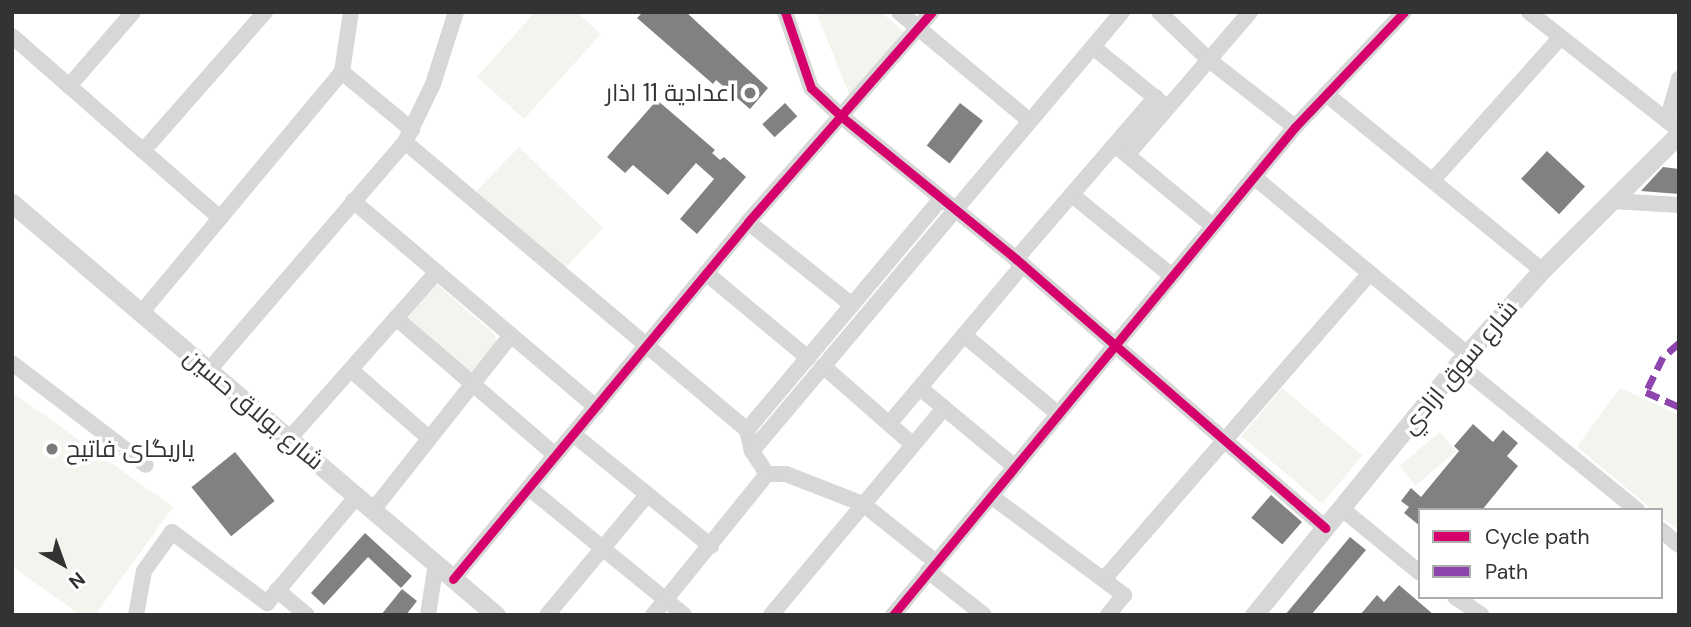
<!DOCTYPE html>
<meta charset="utf-8">
<style>
body{margin:0}
#map{position:relative;width:1691px;height:627px;overflow:hidden;background:#fff;font-family:"DM Sans",Cairo,sans-serif}
div>[style]{position:absolute}
[style*='--x']{left:calc(var(--x)*1px);top:calc(var(--y)*1px);width:calc(var(--w)*1px);rotate:calc(var(--a)*1deg)}
.green>*{inset:0;background:#f1f5ed;transform-origin:0 0}
.building>*{inset:0;background:#818181;transform-origin:0 0}
.minor>*{height:16px;margin:-8px;padding:0 8px;transform-origin:8px;border-radius:8px;background:#d7d7d7}
.tertiary>*{height:19px;margin:-9.5px;padding:0 9.5px;transform-origin:9.5px;border-radius:9.5px;background:#d7d7d7}
.quiet>*{height:7px;margin-top:-3.5px;transform-origin:0;background:repeating-linear-gradient(90deg,#8e44ad 0 14px,transparent 0 21px)}
.cycleway>*{height:9px;margin:-4.5px;padding:0 4.5px;transform-origin:4.5px;border-radius:4.5px;background:#d6006c}
.dots>*{width:19px;height:19px;translate:-50% -50%;box-sizing:border-box;border:4px solid #fff;border-radius:50%}
span{translate:-50% -50%;white-space:nowrap;text-align:center;line-height:1.15;-webkit-text-stroke:7px #fff;paint-order:stroke}
.poi-label{font-size:24px;color:#333}
.right{translate:-100% -50%;text-align:right}
.left{translate:0 -50%;text-align:left}
.street-label{font-size:24px;color:#333}
.frame{position:absolute;inset:0;border:14px solid #333;pointer-events:none}
.legend{position:absolute;left:1418px;top:508px;width:245px;height:91px;box-sizing:border-box;background:#fff;border:2px solid #adadad;margin:0;padding:9px 12px;list-style:none;font-size:21px;color:#333}
.legend li{display:flex;align-items:center;gap:14px;height:35px}
.legend b{width:35px;border:2px solid #adadad}
.north{position:absolute;left:28px;top:529px;width:70px;height:70px;-webkit-text-stroke:5px #fff;paint-order:stroke;rotate:140deg;font-size:19px;font-weight:700;line-height:28px;text-align:center;color:#333}
.north::after{content:'';display:block;margin:auto;width:24px;height:32px;background:#333;clip-path:polygon(50% 0,100% 100%,50% 72%,0 100%)}
</style>
<div id="map">
<div class="green">
<i style="clip-path:polygon(535px 12px,576px 12px,601px 34px,524px 119px,477px 77px)"></i>
<i style="clip-path:polygon(816px 12px,881px 12px,904px 32px,850px 96px)"></i>
<i style="left:519px;top:147px;width:117px;height:61px;rotate:44deg"></i>
<i style="clip-path:polygon(437px 284px,495px 335px,497px 345px,473px 375px,408px 317px)"></i>
<i style="left:1282px;top:388px;width:105px;height:63px;rotate:40deg"></i>
<i style="clip-path:polygon(1620px 388px,1679px 415px,1679px 531px,1661px 516px,1661px 510px,1653px 510px,1577px 447px)"></i>
<i style="clip-path:polygon(12px 392px,173px 507px,95px 615px,80px 615px,12px 566px)"></i>
<i style="left:1440px;top:432px;width:25px;height:53px;rotate:50deg"></i>
</div>
<div class="building">
<i style="clip-path:polygon(643px 12px,686px 12px,768px 88px,750px 109px,716px 80px,713px 84px,637px 18px)"></i>
<i style="clip-path:polygon(657px 100px,715px 150px,712px 153px,720px 160px,724px 157px,746px 177px,697px 234px,680px 219px,714px 179px,696px 163px,668px 195px,633px 165px,625px 173px,607px 157px)"></i>
<i style="left:785px;top:103px;width:18px;height:31px;rotate:47deg"></i>
<i style="left:960px;top:103px;width:29px;height:54px;rotate:38deg"></i>
<i style="left:1547px;top:151px;width:52px;height:38px;rotate:43deg"></i>
<i style="clip-path:polygon(1663px 167px,1679px 169px,1679px 194px,1641px 191px)"></i>
<i style="clip-path:polygon(1473px 424px,1493px 442px,1503px 430px,1518px 443px,1507px 456px,1518px 466px,1482px 510px,1420px 510px,1420px 526px,1404px 513px,1409px 507px,1401px 501px,1411px 488px,1421px 497px,1459px 451px,1454px 446px)"></i>
<i style="left:235px;top:452px;width:63px;height:56px;rotate:51deg"></i>
<i style="left:1271px;top:495px;width:41px;height:30px;rotate:41deg"></i>
<i style="clip-path:polygon(365px 533px,412px 576px,401px 588px,368px 557px,324px 605px,311px 593px)"></i>
<i style="clip-path:polygon(1350px 537px,1366px 550px,1311px 615px,1285px 615px)"></i>
<i style="clip-path:polygon(1399px 585px,1434px 615px,1360px 615px,1377px 595px,1384px 602px)"></i>
<i style="clip-path:polygon(402px 589px,417px 601px,406px 615px,381px 615px)"></i>
</div>
<div class="minor">
<i style="--x:785;--y:12;--w:80;--a:71.1"></i>
<i style="--x:811;--y:88;--w:42;--a:43.1"></i>
<i style="--x:842;--y:117;--w:225;--a:39.2"></i>
<i style="--x:1016;--y:259;--w:410;--a:41"></i>
<i style="--x:899;--y:12;--w:170;--a:39.8"></i>
<i style="--x:1159;--y:12;--w:69;--a:43.8"></i>
<i style="--x:1209;--y:60;--w:109;--a:37.9"></i>
<i style="--x:1529;--y:12;--w:191;--a:38.2"></i>
<i style="--x:12;--y:36;--w:276;--a:41.2"></i>
<i style="--x:1093;--y:47;--w:89;--a:39.1"></i>
<i style="--x:342;--y:72;--w:91;--a:39.6"></i>
<i style="--x:69;--y:86;--w:98;--a:-49.1"></i>
<i style="--x:1326;--y:94;--w:279;--a:39.2"></i>
<i style="--x:1667;--y:121;--w:44;--a:-74.1"></i>
<i style="--x:405;--y:142;--w:447;--a:40.1"></i>
<i style="--x:747;--y:430;--w:22;--a:77"></i>
<i style="--x:752;--y:451;--w:27;--a:57"></i>
<i style="--x:1121;--y:150;--w:119;--a:39.6"></i>
<i style="--x:143;--y:151;--w:185;--a:-48.7"></i>
<i style="--x:1127;--y:155;--w:189;--a:-49.3"></i>
<i style="--x:1254;--y:177;--w:277;--a:39.7"></i>
<i style="--x:1433;--y:180;--w:191;--a:-48.2"></i>
<i style="--x:1072;--y:195;--w:129;--a:39"></i>
<i style="--x:353;--y:201;--w:319;--a:40.3"></i>
<i style="--x:1612;--y:201;--w:67;--a:3.4"></i>
<i style="--x:748;--y:222;--w:133;--a:38.6"></i>
<i style="--x:1016;--y:259;--w:214;--a:-49.2"></i>
<i style="--x:706;--y:273;--w:133;--a:39.8"></i>
<i style="--x:141;--y:313;--w:314;--a:-50.2"></i>
<i style="--x:342;--y:72;--w:61;--a:-81.5"></i>
<i style="--x:396;--y:318;--w:210;--a:40.7"></i>
<i style="--x:964;--y:335;--w:123;--a:40"></i>
<i style="--x:12;--y:363;--w:168;--a:37.3"></i>
<i style="--x:1458;--y:364;--w:231;--a:39.2"></i>
<i style="--x:823;--y:366;--w:118;--a:41.2"></i>
<i style="--x:209;--y:370;--w:301;--a:-49.3"></i>
<i style="--x:405;--y:142;--w:64;--a:-64.2"></i>
<i style="--x:433;--y:84;--w:76;--a:-72.3"></i>
<i style="--x:351;--y:370;--w:103;--a:41.1"></i>
<i style="--x:920;--y:388;--w:124;--a:39.7"></i>
<i style="--x:889;--y:424;--w:207;--a:-49.9"></i>
<i style="--x:747;--y:430;--w:302;--a:-50"></i>
<i style="--x:573;--y:434;--w:178;--a:39.1"></i>
<i style="--x:289;--y:439;--w:223;--a:-48.5"></i>
<i style="--x:752;--y:451;--w:574;--a:-49.87"></i>
<i style="--x:767;--y:474;--w:19;--a:0"></i>
<i style="--x:786;--y:474;--w:83;--a:21.3"></i>
<i style="--x:863;--y:504;--w:93;--a:38.5"></i>
<i style="--x:529;--y:488;--w:200;--a:39.3"></i>
<i style="--x:991;--y:496;--w:166;--a:36.7"></i>
<i style="--x:1124;--y:595;--w:26;--a:129"></i>
<i style="--x:1341;--y:508;--w:102;--a:39.4"></i>
<i style="--x:373;--y:510;--w:223;--a:-51.7"></i>
<i style="--x:1661;--y:530;--w:23;--a:40"></i>
<i style="--x:928;--y:571;--w:71;--a:38.2"></i>
<i style="--x:453;--y:579;--w:463;--a:-50.4"></i>
<i style="--x:748;--y:222;--w:279;--a:-48.8"></i>
<i style="--x:1104;--y:579;--w:404;--a:-49"></i>
<i style="--x:277;--y:590;--w:39;--a:40"></i>
<i style="--x:1455;--y:597;--w:32;--a:34"></i>
<i style="--x:136;--y:615;--w:45;--a:-79.7"></i>
<i style="--x:144;--y:571;--w:48;--a:-54.3"></i>
<i style="--x:172;--y:532;--w:119;--a:36.8"></i>
<i style="--x:267;--y:603;--w:140;--a:-49.9"></i>
<i style="--x:428;--y:615;--w:53;--a:-81.3"></i>
<i style="--x:547;--y:615;--w:156;--a:-50.2"></i>
<i style="--x:653;--y:615;--w:181;--a:-51"></i>
<i style="--x:771;--y:615;--w:270;--a:-50.1"></i>
<i style="--x:893;--y:615;--w:632;--a:-50.52"></i>
<i style="--x:1295;--y:127;--w:158;--a:-46.5"></i>
</div>
<div class="tertiary">
<i style="--x:12;--y:203;--w:636;--a:40.41"></i>
<i style="--x:1254;--y:615;--w:323;--a:-50.9"></i>
<i style="--x:1458;--y:364;--w:126;--a:-48.2"></i>
<i style="--x:1542;--y:270;--w:193;--a:-44.8"></i>
</div>
<div class="quiet">
<i style="--x:1679;--y:343;--w:21;--a:139"></i>
<i style="--x:1663;--y:357;--w:39;--a:116"></i>
<i style="--x:1646;--y:392;--w:36;--a:24"></i>
</div>
<div class="cycleway">
<i style="--x:785;--y:12;--w:80;--a:71.1"></i>
<i style="--x:811;--y:88;--w:42;--a:43.1"></i>
<i style="--x:842;--y:117;--w:225;--a:39.2"></i>
<i style="--x:1016;--y:259;--w:410;--a:41"></i>
<i style="--x:453;--y:579;--w:463;--a:-50.4"></i>
<i style="--x:748;--y:222;--w:279;--a:-48.8"></i>
<i style="--x:893;--y:615;--w:632;--a:-50.52"></i>
<i style="--x:1295;--y:127;--w:158;--a:-46.5"></i>
</div>
<div class="dots">
<i style="left:750px;top:93px;background:#7a7a7a"></i>
<i style="left:52px;top:449px;background:#7a7a7a"></i>
</div>
<div class="poi-label">
<span class="right" style="left:736px;top:93px">اعدادية 11 اذار</span>
<span class="left" style="left:66px;top:449px">یاریگای فاتیح</span>
</div>
<div class="street-label">
<span style="left:1459px;top:367px;rotate:-50deg">شارع سوق ازادي</span>
<span style="left:254px;top:409px;rotate:40deg">شارع بولاق حسين</span>
</div>
<div class="frame"></div>
<ul class="legend">
<li><b style="height:9px;background:#d6006c"></b>Cycle path</li>
<li><b style="height:9px;background:#8e44ad"></b>Path</li>
</ul>
<div class="north">N</div>
</div>
